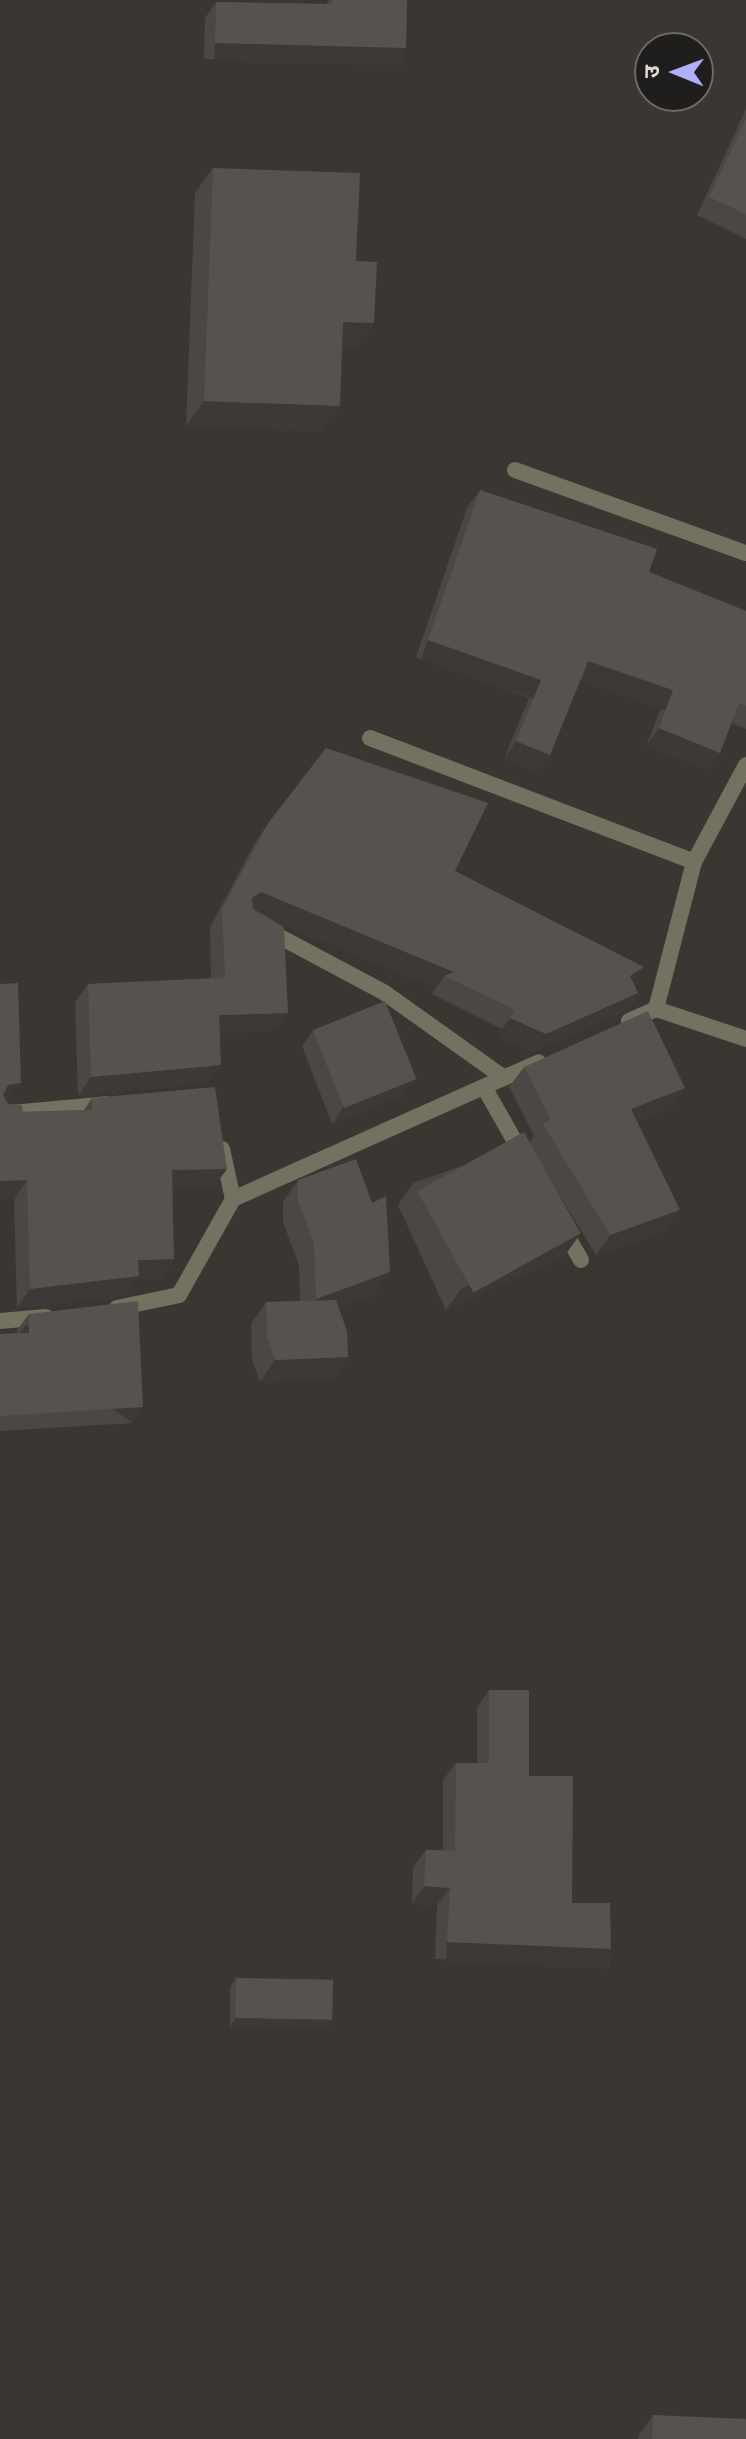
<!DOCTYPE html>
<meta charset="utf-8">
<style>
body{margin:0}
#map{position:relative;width:746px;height:2439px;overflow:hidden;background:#3a3632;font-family:Rubik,"Noto Sans Devanagari",sans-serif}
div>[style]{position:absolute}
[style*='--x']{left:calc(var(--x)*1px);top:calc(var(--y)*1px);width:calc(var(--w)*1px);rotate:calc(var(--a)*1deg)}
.minor>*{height:16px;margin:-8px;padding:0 8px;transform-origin:8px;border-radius:8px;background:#747160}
.wall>*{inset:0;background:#4c4744}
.shaded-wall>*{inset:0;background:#3e3937;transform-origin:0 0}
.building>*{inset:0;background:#58524f;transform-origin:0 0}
span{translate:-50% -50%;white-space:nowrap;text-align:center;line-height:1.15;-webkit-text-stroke:8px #201e1c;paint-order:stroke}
.north{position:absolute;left:634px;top:32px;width:80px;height:80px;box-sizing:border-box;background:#201e1c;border:2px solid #6c6967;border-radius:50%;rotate:271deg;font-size:22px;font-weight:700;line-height:32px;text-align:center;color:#dddad7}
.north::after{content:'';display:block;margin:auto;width:28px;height:36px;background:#aeaefb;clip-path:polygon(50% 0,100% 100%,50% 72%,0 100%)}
</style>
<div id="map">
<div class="minor">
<i style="--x:515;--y:470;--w:245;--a:19.8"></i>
<i style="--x:370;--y:738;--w:347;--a:20.9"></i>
<i style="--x:269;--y:931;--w:132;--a:28.1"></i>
<i style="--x:385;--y:993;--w:146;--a:35.5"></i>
<i style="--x:656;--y:1009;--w:95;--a:18.4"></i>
<i style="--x:629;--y:1021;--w:30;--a:-24"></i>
<i style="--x:656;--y:1009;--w:152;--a:-75.5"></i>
<i style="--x:694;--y:862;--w:110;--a:-61.8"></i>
<i style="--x:484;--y:1087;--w:77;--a:60.4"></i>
<i style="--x:0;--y:1114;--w:107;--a:-5.3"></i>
<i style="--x:222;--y:1149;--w:51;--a:77.6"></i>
<i style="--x:562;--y:1227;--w:38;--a:60"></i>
<i style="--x:117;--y:1308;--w:63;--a:-11.8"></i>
<i style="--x:179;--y:1295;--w:110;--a:-60.6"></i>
<i style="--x:233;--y:1199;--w:335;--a:-24.1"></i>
<i style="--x:0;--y:1321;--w:46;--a:-5"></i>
</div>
<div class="wall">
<i style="clip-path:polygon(329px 0,407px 0,406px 48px,395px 64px,204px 59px,205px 18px,216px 2px,326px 4px)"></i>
<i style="clip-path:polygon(746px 109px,746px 239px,697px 215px)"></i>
<i style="clip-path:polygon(213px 168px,356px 261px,356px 348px,342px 348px,322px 431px,186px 426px,195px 193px)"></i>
<i style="clip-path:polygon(480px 490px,649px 572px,746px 611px,746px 729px,732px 723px,708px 770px,646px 746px,661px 708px,580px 680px,550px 755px,538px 772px,504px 759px,529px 698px,416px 657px,467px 508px)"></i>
<i style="clip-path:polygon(269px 822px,455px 871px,633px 982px,638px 993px,625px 1011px,533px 1052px,497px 1037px,502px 1029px,432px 994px,436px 988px,274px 921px,288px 1013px,275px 1031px,220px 1033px,208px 1083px,78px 1096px,75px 1002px,88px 984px,211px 978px,210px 927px,256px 841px)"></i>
<i style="clip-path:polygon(313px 1030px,404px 1095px,332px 1124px,302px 1046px)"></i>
<i style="clip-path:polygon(524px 1067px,670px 1109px,637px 1121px,666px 1231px,596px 1255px,556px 1189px,581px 1233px,565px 1255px,446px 1310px,398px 1205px,413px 1183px,530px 1142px,534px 1136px,509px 1087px)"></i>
<i style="clip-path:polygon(92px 1098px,227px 1169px,213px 1188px,172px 1189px,161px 1278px,137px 1279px,125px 1295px,17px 1308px,14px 1200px,7px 1102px,8px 1104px,23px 1112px,84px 1110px)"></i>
<i style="clip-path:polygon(298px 1180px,375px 1294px,338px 1307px,348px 1357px,333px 1379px,260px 1382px,252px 1359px,251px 1324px,266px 1302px,300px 1301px,299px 1266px,283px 1222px,283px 1202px)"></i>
<i style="clip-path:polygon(29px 1314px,132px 1423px,0 1431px,0 1334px,17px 1333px,17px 1330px)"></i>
<i style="clip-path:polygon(489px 1690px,529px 1776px,572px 1903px,599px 1966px,435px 1959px,437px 1905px,412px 1904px,413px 1867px,426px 1850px,443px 1850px,443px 1780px,456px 1763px,477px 1763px,477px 1708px)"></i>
<i style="clip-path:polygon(236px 1978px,328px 2026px,230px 2027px,230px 1987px)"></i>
<i style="clip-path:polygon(653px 2415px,746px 2439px,638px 2439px,638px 2437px)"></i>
</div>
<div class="shaded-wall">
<i style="left:215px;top:43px;width:191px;height:19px;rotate:1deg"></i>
<i style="clip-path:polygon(343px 322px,374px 323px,356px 348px,325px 347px)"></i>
<i style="clip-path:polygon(204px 401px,340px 406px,322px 431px,186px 426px)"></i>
<i style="left:428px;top:640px;width:120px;height:21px;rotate:19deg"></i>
<i style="left:588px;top:661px;width:90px;height:22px;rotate:19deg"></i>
<i style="clip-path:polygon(659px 728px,720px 753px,708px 770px,646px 746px)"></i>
<i style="clip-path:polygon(516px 741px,550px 755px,538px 772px,504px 759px)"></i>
<i style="clip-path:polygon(261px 892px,454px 972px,445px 976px,436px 988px,248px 910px,252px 898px)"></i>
<i style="clip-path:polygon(644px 967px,631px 985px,630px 976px)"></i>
<i style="clip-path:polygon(638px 993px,625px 1011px,533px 1052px,497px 1037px,510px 1018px)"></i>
<i style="clip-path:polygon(288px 1013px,275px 1031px,206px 1034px,219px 1015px)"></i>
<i style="clip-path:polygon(221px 1065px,208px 1083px,78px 1096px,91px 1077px)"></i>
<i style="clip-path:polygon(416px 1079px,404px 1095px,332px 1124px,343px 1107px)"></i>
<i style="clip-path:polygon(21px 1083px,7px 1102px,0 1097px,8px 1085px)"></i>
<i style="clip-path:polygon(685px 1088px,670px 1109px,616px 1129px,631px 1109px)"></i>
<i style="clip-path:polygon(227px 1169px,213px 1188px,158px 1189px,172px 1170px)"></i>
<i style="clip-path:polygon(27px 1180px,14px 1200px,0 1200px,0 1181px)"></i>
<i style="clip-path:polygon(680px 1210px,666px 1231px,596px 1255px,610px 1235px)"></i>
<i style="clip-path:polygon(581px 1233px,565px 1255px,446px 1310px,461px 1289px)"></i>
<i style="clip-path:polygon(174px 1259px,161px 1278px,137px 1279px,125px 1295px,17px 1308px,30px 1289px,138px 1260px)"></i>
<i style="clip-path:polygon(390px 1272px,375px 1294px,301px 1320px,316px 1299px)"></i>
<i style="clip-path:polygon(348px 1357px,333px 1379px,260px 1382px,275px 1360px)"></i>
<i style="left:143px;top:1407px;width:19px;height:143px;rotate:125deg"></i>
<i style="clip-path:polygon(424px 1886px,450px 1888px,437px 1905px,412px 1904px)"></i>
<i style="left:447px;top:1942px;width:164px;height:21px;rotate:2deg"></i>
<i style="clip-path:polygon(236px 2018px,334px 2018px,328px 2026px,230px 2027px)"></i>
</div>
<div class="building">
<i style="clip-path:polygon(332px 0,407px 0,406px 48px,215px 43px,216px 2px,332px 4px)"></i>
<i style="clip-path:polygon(746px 119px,746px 214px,709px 197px)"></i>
<i style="clip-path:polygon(213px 168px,360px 173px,356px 261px,377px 262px,374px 323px,343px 322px,340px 406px,204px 401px)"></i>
<i style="clip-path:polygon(480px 490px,657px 549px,649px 572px,746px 611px,746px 706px,739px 703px,720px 753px,659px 728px,673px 690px,588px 661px,550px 755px,516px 741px,541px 680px,428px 640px)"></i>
<i style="clip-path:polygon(326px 748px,488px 803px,455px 871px,644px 967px,630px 976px,638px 993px,546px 1034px,510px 1018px,515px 1010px,445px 976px,454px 972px,261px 892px,252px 898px,253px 909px,284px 927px,288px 1013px,219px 1015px,221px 1065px,91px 1077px,88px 984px,225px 978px,222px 909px,269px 822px)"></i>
<i style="clip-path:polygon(18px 983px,21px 1083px,8px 1085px,3px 1095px,8px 1104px,22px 1105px,23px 1112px,92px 1110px,92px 1098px,215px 1087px,227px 1169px,172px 1170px,174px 1259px,138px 1260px,139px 1276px,30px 1289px,27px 1180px,0 1181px,0 984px)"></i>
<i style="left:385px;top:1001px;width:84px;height:78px;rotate:68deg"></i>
<i style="clip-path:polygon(648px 1011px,685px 1088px,631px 1109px,680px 1210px,610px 1235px,543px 1124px,551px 1120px,524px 1067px)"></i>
<i style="left:524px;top:1132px;width:116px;height:122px;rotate:61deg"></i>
<i style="clip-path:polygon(356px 1159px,372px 1203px,386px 1196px,390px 1272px,316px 1299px,314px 1244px,298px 1200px,298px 1180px)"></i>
<i style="clip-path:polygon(336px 1300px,347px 1331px,348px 1357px,275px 1360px,267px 1337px,266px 1302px)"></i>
<i style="clip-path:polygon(138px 1301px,143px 1407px,0 1416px,0 1334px,29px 1333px,29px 1314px)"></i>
<i style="clip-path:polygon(489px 1690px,529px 1690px,529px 1776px,573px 1776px,572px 1903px,610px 1903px,611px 1949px,447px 1942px,450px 1888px,424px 1886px,426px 1850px,455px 1851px,456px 1763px,489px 1763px)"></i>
<i style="left:236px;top:1978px;width:97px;height:40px;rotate:1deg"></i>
<i style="clip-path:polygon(653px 2415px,746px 2419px,746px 2439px,652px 2439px)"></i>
</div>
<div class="north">उ</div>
</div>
